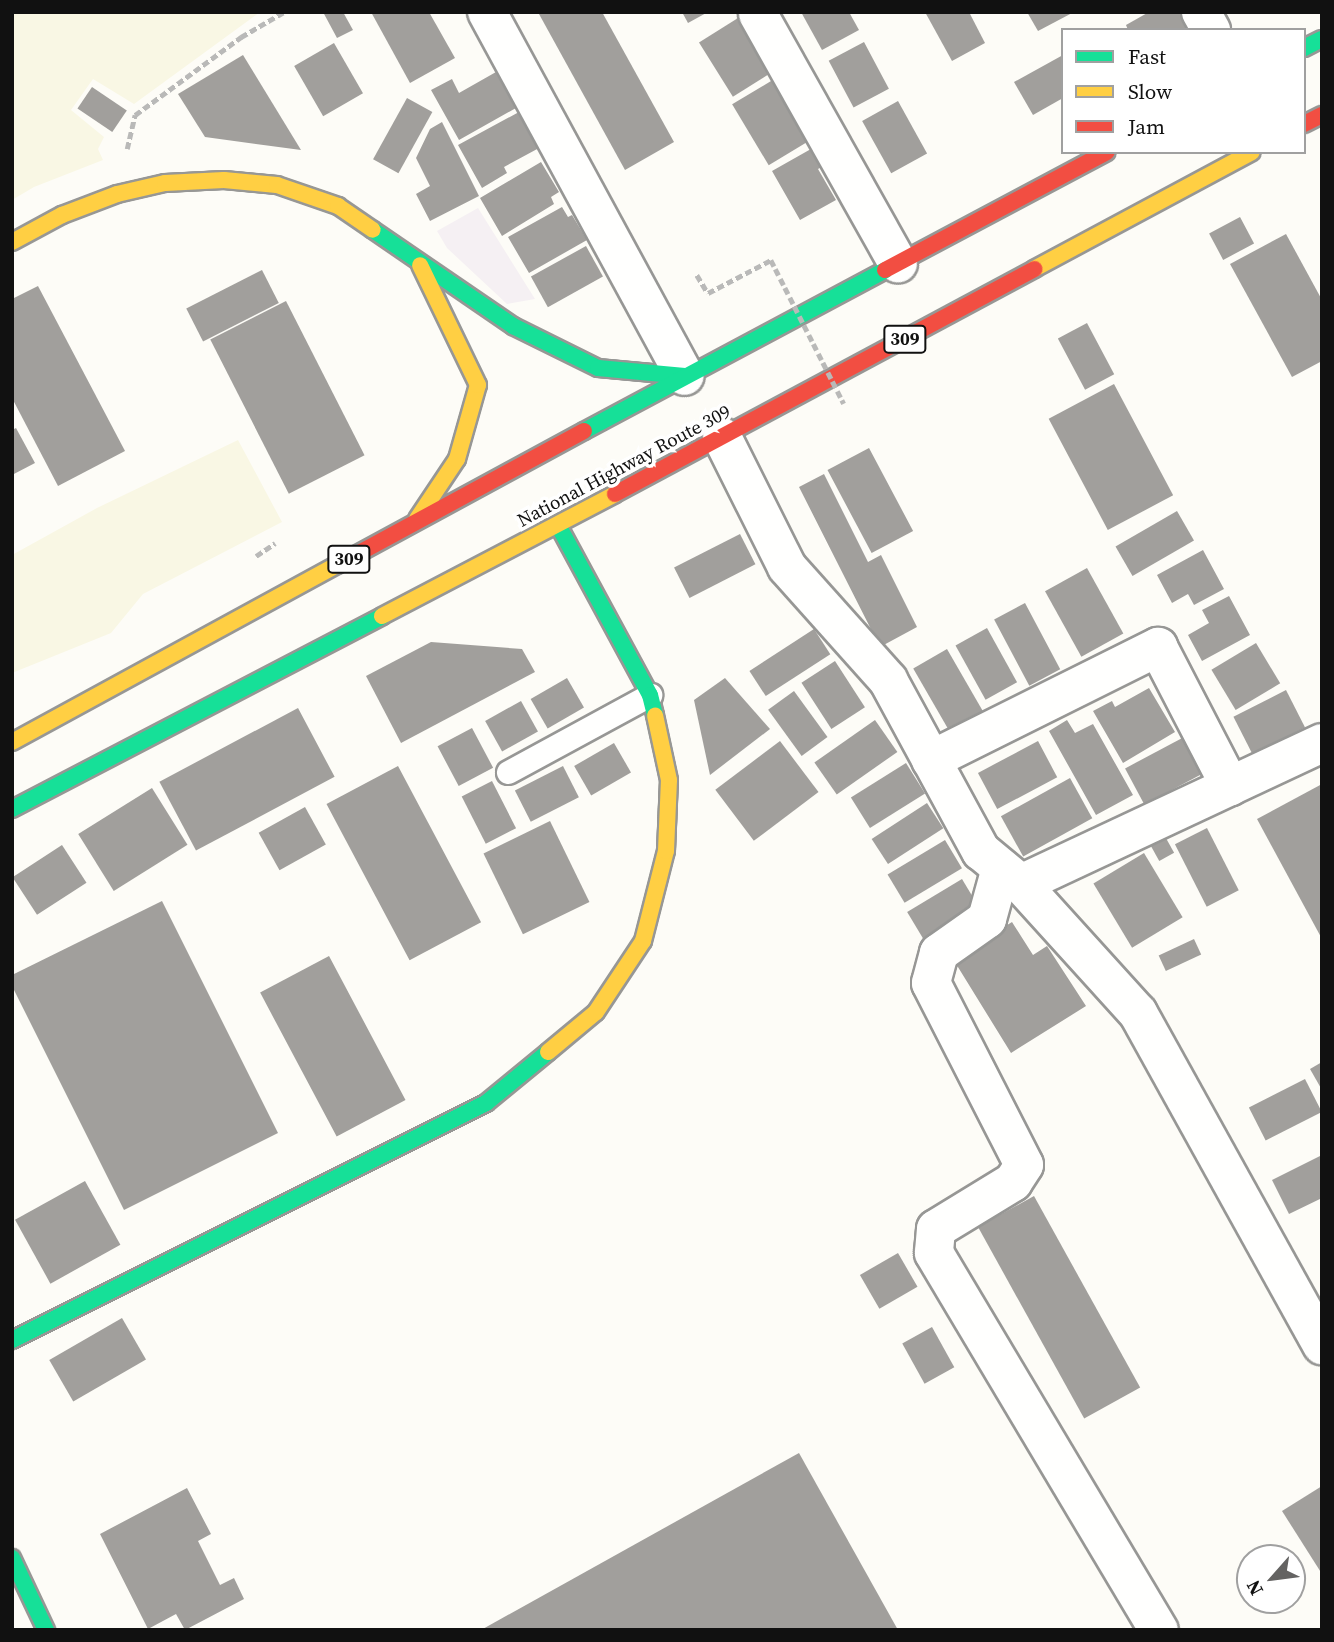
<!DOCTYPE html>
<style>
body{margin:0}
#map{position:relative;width:1334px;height:1642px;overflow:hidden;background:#fdfcf7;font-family:"Source Serif 4",serif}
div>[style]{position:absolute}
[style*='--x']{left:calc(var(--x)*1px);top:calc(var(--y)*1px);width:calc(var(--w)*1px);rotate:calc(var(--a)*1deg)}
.industrial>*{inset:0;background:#f5f0f3}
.farmland>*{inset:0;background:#f9f7e4}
.building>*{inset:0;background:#a19f9c;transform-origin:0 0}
.path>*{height:4.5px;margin-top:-2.25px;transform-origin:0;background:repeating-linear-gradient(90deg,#b9b9b8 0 7px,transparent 0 10.5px)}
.roads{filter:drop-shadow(2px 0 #979795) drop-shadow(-2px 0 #979795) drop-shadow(0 2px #979795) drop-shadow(0 -2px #979795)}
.lane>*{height:23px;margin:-11.5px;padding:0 11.5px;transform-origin:11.5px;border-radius:11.5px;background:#fffffe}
.street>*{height:38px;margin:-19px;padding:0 19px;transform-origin:19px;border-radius:19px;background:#fffffe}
.fast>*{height:16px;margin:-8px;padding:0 8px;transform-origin:8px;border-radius:8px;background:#16e098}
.slow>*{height:16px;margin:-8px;padding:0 8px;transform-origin:8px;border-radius:8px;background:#ffcf43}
.jam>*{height:16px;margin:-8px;padding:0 8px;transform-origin:8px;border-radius:8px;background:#f24e42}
.path-bridge>*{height:4.5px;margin-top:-2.25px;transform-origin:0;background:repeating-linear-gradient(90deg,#b9b9b8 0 7px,transparent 0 10.5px)}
span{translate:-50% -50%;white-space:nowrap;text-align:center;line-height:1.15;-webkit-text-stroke:7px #fff;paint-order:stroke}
.shield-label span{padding:2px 5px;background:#fff;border:2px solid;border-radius:5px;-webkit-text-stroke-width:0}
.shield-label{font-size:18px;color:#111;font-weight:700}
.street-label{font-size:19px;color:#111}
.frame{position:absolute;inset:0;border:14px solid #111;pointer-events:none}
.legend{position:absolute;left:1061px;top:28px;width:245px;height:126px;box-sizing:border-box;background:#fff;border:2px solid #a0a0a0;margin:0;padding:9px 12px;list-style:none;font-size:21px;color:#111}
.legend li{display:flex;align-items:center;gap:14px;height:35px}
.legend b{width:35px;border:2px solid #a0a0a0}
.north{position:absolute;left:1236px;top:1544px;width:70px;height:70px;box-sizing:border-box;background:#fff;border:2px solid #a0a0a0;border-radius:50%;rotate:242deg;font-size:19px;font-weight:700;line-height:28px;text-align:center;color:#111}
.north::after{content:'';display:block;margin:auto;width:24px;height:32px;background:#646362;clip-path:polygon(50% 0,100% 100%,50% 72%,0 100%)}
</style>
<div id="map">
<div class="industrial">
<i style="clip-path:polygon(478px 208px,535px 299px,507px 304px,447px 248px,437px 231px)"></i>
</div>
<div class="farmland">
<i style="clip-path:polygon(12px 12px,260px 12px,134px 104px,93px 79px,71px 110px,104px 137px,98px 149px,103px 160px,34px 187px,12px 200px)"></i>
<i style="clip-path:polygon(238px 440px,282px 522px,143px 594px,111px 633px,12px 673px,12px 555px,97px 508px)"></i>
</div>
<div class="building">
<i style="clip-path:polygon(323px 12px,343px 12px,353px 30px,337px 38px)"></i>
<i style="clip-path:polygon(371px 12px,429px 12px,455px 58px,410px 83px)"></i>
<i style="clip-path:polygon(542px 12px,602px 12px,674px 142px,625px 170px,539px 14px)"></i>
<i style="clip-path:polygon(682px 12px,708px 12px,688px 23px)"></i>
<i style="clip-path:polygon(801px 12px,849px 12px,859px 30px,822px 50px)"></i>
<i style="clip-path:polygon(925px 12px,969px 12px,985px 43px,952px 61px)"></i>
<i style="clip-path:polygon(1027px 12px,1074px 12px,1038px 31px)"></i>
<i style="clip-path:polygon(1149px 12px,1183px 12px,1192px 30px,1128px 30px,1126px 25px)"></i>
<i style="left:738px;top:18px;width:64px;height:46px;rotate:58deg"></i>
<i style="left:864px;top:42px;width:53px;height:40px;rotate:62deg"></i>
<i style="left:334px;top:43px;width:58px;height:46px;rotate:60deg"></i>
<i style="clip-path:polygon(243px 55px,301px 150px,205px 137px,178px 94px)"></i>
<i style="clip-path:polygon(1063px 55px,1063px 98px,1033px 115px,1014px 82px)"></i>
<i style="clip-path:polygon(496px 72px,516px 108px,459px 140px,431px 90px,452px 79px,459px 93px)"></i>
<i style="left:781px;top:75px;width:71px;height:57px;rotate:59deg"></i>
<i style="left:92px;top:87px;width:42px;height:26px;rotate:34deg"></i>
<i style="left:407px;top:98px;width:29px;height:70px;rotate:29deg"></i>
<i style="left:898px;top:101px;width:60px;height:41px;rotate:61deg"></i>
<i style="clip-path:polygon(519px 112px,539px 148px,504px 167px,507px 173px,482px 188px,458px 145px)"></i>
<i style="clip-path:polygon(442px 122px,479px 196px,430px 221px,416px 194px,430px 186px,416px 158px,430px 129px)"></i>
<i style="clip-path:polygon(818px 145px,828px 163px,818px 169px,836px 200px,800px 220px,772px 171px)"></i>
<i style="clip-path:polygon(541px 162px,559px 192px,551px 197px,554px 204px,502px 236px,480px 198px)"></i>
<i style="clip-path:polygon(562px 207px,568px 217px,572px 215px,587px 240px,529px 273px,508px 237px)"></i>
<i style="left:1240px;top:217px;width:30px;height:35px;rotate:62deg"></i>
<i style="clip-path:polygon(1286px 234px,1322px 300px,1322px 361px,1292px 377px,1230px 264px)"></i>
<i style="left:586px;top:246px;width:35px;height:63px;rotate:61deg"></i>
<i style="left:262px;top:270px;width:37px;height:85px;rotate:63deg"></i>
<i style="clip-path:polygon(38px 286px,125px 451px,58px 486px,12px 398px,12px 299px)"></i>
<i style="left:286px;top:301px;width:173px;height:85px;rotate:63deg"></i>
<i style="left:1087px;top:323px;width:58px;height:33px;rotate:62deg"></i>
<i style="left:1114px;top:384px;width:126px;height:74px;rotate:62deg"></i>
<i style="clip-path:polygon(16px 428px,35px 463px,12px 475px,12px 430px)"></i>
<i style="left:869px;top:448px;width:94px;height:47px;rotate:62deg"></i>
<i style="clip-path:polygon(824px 474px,868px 562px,881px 555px,917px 627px,880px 647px,799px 487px)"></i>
<i style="left:1177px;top:511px;width:34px;height:71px;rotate:60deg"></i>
<i style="left:740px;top:534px;width:34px;height:74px;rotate:63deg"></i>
<i style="clip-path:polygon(1203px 550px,1224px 589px,1194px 605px,1188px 594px,1172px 603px,1157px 575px)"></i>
<i style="left:1087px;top:568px;width:75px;height:48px;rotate:61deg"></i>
<i style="clip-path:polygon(1229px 596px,1250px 635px,1202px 661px,1188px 635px,1209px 623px,1202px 610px)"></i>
<i style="left:1025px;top:603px;width:75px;height:35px;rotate:62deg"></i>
<i style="left:987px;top:628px;width:62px;height:36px;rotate:61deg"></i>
<i style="left:814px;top:629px;width:30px;height:77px;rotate:57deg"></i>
<i style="clip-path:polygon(431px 642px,522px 649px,535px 672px,401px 743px,366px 676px)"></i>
<i style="left:1256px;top:643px;width:47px;height:52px;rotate:59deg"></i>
<i style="left:947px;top:649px;width:73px;height:39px;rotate:60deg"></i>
<i style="left:835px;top:661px;width:55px;height:40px;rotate:57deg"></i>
<i style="left:567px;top:678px;width:34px;height:42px;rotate:60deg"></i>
<i style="clip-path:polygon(725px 678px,770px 729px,710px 775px,694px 700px)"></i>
<i style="clip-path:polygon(1149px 688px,1175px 732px,1123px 763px,1093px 711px,1112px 701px,1115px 707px)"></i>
<i style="left:1286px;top:690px;width:42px;height:59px;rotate:63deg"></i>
<i style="left:794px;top:691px;width:57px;height:32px;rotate:54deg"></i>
<i style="left:521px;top:701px;width:35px;height:41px;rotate:61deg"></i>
<i style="left:298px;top:708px;width:78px;height:157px;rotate:62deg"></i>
<i style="left:875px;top:720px;width:39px;height:74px;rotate:55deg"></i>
<i style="clip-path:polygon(1067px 720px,1075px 733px,1093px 724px,1133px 795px,1096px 815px,1049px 731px)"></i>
<i style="left:472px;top:728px;width:45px;height:39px;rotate:62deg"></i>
<i style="left:1186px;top:736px;width:41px;height:69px;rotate:62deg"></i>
<i style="left:780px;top:741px;width:64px;height:81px;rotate:53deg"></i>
<i style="left:1038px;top:741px;width:41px;height:68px;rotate:62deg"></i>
<i style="left:614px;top:743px;width:34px;height:46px;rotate:60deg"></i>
<i style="left:906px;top:763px;width:36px;height:65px;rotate:58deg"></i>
<i style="left:398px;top:766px;width:177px;height:81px;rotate:62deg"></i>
<i style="left:563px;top:766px;width:35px;height:54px;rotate:63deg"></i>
<i style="left:1070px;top:778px;width:46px;height:79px;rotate:61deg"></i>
<i style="left:492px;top:781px;width:53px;height:34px;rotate:63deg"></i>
<i style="clip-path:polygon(1322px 784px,1322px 939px,1257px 819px)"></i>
<i style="left:152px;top:788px;width:67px;height:87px;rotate:58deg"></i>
<i style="left:927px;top:803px;width:30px;height:66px;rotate:57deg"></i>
<i style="left:305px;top:807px;width:43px;height:53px;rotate:61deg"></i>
<i style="left:550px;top:821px;width:90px;height:74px;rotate:64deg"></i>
<i style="left:1207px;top:828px;width:70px;height:36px;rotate:63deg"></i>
<i style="left:1162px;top:831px;width:25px;height:17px;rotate:61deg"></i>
<i style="left:945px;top:840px;width:33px;height:67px;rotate:59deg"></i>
<i style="left:62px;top:845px;width:45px;height:59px;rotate:57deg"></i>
<i style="left:1144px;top:853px;width:75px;height:59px;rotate:59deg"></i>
<i style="left:962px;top:879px;width:35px;height:64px;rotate:59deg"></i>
<i style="clip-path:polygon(162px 901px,278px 1133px,124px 1210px,12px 986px,12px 975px)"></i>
<i style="clip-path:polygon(1012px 922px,1033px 955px,1047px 946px,1086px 1006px,1011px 1053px,953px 959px)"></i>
<i style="left:1194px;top:939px;width:17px;height:39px;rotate:65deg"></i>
<i style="left:329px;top:956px;width:163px;height:78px;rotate:62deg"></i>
<i style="clip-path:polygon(1322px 1062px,1322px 1090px,1310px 1069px)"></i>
<i style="left:1305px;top:1079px;width:37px;height:63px;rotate:63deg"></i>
<i style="clip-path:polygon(1322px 1155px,1322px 1198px,1289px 1214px,1272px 1180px)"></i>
<i style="left:85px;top:1181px;width:73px;height:80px;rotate:61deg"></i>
<i style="left:1034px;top:1196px;width:219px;height:64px;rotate:61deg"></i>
<i style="left:898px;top:1253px;width:39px;height:44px;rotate:60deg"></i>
<i style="left:122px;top:1318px;width:48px;height:84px;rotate:60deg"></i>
<i style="left:932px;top:1327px;width:46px;height:34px;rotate:61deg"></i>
<i style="clip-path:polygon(799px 1453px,898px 1630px,481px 1630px)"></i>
<i style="clip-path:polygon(1322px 1486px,1322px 1574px,1282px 1511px)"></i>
<i style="clip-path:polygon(187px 1488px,211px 1534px,198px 1541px,220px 1585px,234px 1578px,244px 1599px,185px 1630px,176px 1614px,148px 1629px,100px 1534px)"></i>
</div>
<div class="path">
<i style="--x:127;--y:149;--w:35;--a:-77"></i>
<i style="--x:135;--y:115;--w:132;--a:-36.3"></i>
<i style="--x:241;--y:37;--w:50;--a:-30.2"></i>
<i style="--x:697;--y:275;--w:21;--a:59"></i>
<i style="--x:708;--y:293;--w:71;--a:-27.6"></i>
<i style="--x:256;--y:556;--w:23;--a:-34"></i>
</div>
<div class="roads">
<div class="lane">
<i style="--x:508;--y:772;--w:162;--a:-28.5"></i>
</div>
<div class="street">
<i style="--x:487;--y:12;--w:414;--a:61.5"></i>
<i style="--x:1201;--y:12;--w:21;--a:61"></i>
<i style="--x:758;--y:14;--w:286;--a:60.7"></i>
<i style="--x:722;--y:437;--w:145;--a:63.4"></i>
<i style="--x:787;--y:567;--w:152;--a:48.2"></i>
<i style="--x:888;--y:680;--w:195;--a:61.5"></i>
<i style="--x:981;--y:851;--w:52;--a:39.5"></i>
<i style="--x:1021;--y:884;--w:174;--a:47.8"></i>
<i style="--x:1138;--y:1013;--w:380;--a:61"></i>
<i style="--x:931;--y:760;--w:254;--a:-26.5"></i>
<i style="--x:1158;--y:647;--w:157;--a:62.6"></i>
<i style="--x:1001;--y:868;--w:53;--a:105.4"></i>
<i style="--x:987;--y:919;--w:59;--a:144.7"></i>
<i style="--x:939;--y:953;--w:31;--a:105"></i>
<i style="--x:931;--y:983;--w:204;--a:62.9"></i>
<i style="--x:1024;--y:1165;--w:20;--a:123"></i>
<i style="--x:1013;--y:1182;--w:90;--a:148.6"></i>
<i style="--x:936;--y:1229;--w:24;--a:95"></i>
<i style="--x:934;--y:1253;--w:439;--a:59.2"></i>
<i style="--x:1021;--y:884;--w:332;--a:-25.1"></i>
</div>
<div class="fast">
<i style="--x:1304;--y:48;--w:20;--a:-27"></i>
<i style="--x:373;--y:230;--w:170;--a:34.4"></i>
<i style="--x:513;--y:326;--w:95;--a:26.3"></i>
<i style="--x:598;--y:368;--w:87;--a:5.3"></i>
<i style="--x:584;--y:431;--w:341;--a:-28.1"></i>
<i style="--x:558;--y:525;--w:193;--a:61.6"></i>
<i style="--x:650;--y:695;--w:21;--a:76"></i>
<i style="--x:12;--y:809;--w:417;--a:-27.5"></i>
<i style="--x:12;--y:1340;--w:530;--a:-26.57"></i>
<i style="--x:486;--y:1103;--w:80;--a:-39.4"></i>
<i style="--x:12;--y:1558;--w:80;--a:64.7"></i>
</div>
<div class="slow">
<i style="--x:12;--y:242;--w:57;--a:-28.4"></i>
<i style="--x:62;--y:215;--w:59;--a:-20.9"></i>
<i style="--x:117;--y:194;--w:49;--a:-12.9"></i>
<i style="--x:165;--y:183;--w:59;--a:-2.9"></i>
<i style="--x:224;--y:180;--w:53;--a:5.4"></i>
<i style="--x:277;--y:185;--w:65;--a:19"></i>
<i style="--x:338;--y:206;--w:42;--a:34.4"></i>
<i style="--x:1034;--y:269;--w:247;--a:-28.2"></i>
<i style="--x:417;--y:519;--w:72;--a:-56.3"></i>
<i style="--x:457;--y:459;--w:77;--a:-74.2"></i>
<i style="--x:478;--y:385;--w:133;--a:-115.8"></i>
<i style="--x:382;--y:616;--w:263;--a:-27.6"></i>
<i style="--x:12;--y:742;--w:370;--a:-28.6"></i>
<i style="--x:548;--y:1052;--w:62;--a:-39.8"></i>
<i style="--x:596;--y:1012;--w:85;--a:-56.5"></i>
<i style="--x:643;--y:941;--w:93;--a:-75.7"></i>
<i style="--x:666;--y:851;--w:71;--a:-87.6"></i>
<i style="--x:669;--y:780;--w:66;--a:-102.2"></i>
</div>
<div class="jam">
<i style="--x:1304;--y:124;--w:20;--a:-27"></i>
<i style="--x:885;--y:270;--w:251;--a:-28"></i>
<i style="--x:615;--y:494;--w:476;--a:-28.2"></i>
<i style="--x:337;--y:565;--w:281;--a:-28.5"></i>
</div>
</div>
<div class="path-bridge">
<i style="--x:771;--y:260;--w:161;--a:63.1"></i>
</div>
<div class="shield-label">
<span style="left:905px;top:339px">309</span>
<span style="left:349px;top:559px">309</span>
</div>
<div class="street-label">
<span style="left:624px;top:466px;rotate:-28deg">National Highway Route 309</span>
</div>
<div class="frame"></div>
<ul class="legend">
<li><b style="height:9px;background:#16e098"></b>Fast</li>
<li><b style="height:9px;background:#ffcf43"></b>Slow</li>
<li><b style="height:9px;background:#f24e42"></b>Jam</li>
</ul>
<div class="north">N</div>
</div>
